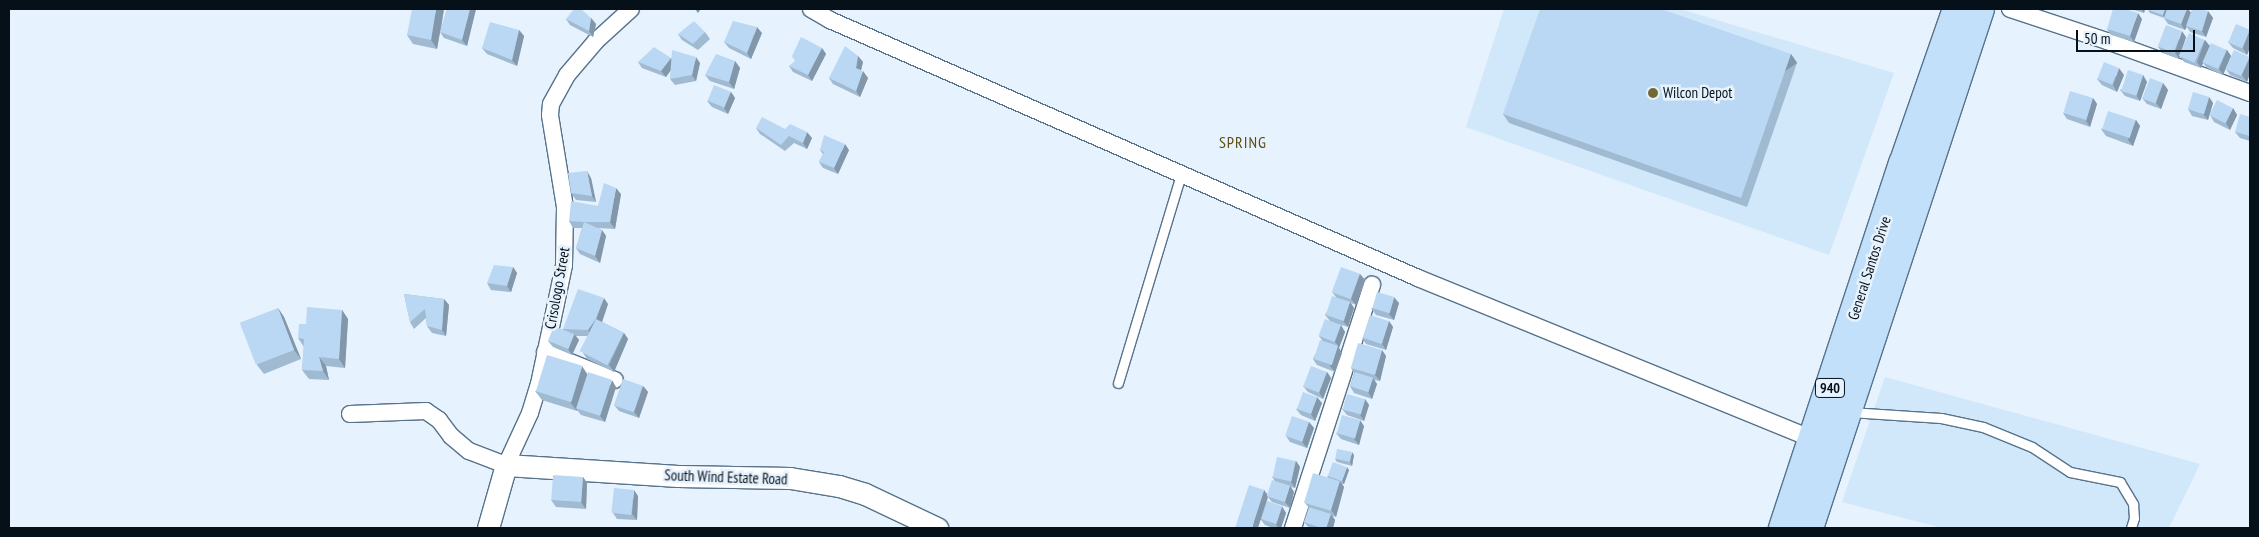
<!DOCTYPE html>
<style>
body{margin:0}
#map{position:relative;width:2259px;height:537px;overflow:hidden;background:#e6f2fd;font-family:"PT Sans Narrow",sans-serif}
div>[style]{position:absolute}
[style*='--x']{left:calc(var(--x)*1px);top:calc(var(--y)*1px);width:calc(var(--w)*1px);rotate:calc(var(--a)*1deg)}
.built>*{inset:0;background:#d1e7fa}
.roads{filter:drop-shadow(1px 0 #57728a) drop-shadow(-1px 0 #57728a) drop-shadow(0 1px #57728a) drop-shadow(0 -1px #57728a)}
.service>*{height:9px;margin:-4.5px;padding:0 4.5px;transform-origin:4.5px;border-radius:4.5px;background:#fff}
.minor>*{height:16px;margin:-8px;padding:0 8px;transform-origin:8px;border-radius:8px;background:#fff}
.tertiary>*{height:21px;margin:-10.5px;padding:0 10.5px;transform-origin:10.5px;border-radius:10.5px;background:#fff}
.trunk>*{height:28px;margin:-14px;padding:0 14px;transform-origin:14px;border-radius:14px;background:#c3e0fa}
.wall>*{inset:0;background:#a0bad1}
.shaded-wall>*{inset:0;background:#8297aa;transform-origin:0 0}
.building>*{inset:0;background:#bad8f3;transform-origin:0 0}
.dots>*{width:14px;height:14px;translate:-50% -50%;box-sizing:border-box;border:2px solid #e6f2fd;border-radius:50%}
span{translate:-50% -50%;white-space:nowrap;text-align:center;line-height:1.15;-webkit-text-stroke:5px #e6f2fd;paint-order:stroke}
.shield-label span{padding:1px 4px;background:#e6f2fd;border:1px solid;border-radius:4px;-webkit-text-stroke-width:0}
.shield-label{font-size:14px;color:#061019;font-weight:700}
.poi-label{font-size:15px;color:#061019}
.left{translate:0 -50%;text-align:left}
.street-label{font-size:15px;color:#061019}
.neighbourhood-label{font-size:16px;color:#5b4d0e;letter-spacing:1px}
.frame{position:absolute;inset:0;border:10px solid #061019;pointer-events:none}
.scale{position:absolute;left:2076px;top:30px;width:119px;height:22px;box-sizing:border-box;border:2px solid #061019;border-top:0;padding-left:6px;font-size:15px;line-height:18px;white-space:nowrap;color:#061019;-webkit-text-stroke:4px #e6f2fd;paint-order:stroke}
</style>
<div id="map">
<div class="built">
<i style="clip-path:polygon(1504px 9px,1680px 9px,1894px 73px,1829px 255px,1466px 127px)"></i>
<i style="clip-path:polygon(1885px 377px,2200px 464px,2169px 528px,1942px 528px,1842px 502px)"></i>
</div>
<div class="roads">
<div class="service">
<i style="--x:1118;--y:383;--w:218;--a:-73.2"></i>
<i style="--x:1850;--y:412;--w:91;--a:3.8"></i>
<i style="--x:1941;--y:418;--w:43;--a:12.1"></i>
<i style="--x:1983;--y:427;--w:53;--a:22.2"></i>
<i style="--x:2032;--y:447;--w:45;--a:33.3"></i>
<i style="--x:2070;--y:472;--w:51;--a:11.3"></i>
<i style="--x:2120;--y:482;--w:26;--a:59"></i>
<i style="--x:2133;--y:504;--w:14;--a:86"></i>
<i style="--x:2134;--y:518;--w:10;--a:107"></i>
</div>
<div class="minor">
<i style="--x:811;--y:9;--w:22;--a:30"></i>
<i style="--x:830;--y:20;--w:642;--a:23.69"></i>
<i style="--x:1418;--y:278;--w:426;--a:22.2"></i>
<i style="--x:2010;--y:9;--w:102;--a:18.3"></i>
<i style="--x:2107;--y:41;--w:152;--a:20"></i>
<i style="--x:545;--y:352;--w:75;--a:21.8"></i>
<i style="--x:350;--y:414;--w:76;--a:-2.3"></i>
<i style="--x:426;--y:411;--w:16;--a:35"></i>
<i style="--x:439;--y:420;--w:20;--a:53"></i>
<i style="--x:451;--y:436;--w:23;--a:40"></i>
<i style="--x:469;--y:451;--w:40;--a:21"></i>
<i style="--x:506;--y:465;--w:57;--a:-65.2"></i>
<i style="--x:530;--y:413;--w:30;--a:-73"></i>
<i style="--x:539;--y:384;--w:122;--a:-78.1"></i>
<i style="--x:564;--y:265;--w:58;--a:-89"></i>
<i style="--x:565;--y:207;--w:93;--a:-99.3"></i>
<i style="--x:550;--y:115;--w:11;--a:-85"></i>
<i style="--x:551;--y:104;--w:33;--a:-61"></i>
<i style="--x:567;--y:75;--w:45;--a:-49.5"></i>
<i style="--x:596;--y:41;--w:47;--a:-42.4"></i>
<i style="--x:1293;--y:528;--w:256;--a:-72"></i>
</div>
<div class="tertiary">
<i style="--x:488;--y:528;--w:66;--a:-74.1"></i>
<i style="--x:506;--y:465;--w:172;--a:3.7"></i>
<i style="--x:678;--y:476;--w:112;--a:1"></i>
<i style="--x:790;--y:478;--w:50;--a:9.3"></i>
<i style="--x:839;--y:486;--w:27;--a:17"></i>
<i style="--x:865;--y:494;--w:80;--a:25.3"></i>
</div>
<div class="trunk">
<i style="--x:1783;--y:528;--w:383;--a:-71.8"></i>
<i style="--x:1903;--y:164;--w:164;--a:-70.8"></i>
<i style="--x:1809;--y:528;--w:546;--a:-71.76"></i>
</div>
</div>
<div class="wall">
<i style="clip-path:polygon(444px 9px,441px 30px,447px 9px,476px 9px,467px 46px,444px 38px,440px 32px,437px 49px,413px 44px,407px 35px)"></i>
<i style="clip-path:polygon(2130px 9px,2145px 9px,2144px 13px)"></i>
<i style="clip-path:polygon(2148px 10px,2190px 12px,2208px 11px,2213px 18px,2206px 37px,2190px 32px,2187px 27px,2185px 30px,2168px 24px,2164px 18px,2150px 13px)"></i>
<i style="clip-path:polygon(591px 18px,596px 24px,593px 37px,570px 25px,566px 19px)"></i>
<i style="clip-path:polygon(2142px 19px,2134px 42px,2111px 35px,2107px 29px)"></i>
<i style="clip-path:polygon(519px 30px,524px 36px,517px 66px,487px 54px,482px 48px)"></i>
<i style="clip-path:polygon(2250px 30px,2247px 55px,2233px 48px,2228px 42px)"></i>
<i style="clip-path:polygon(705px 32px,710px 39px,698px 50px,682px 40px,678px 34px)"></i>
<i style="clip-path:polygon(762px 33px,751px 59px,729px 48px,724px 42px)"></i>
<i style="clip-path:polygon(2186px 37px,2180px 54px,2205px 40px,2209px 46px,2227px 50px,2231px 56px,2223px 75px,2207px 68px,2203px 63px,2201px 68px,2184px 62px,2180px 56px,2179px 59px,2163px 53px,2158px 47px)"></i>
<i style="clip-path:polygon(822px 48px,826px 54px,812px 81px,793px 72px,789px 66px)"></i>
<i style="clip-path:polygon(1791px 54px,1797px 63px,1747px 207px,1509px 123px,1503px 114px)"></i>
<i style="clip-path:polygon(858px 56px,863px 62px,861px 70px,868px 78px,860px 97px,833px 84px,829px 78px)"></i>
<i style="clip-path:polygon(2250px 57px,2250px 73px,2247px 82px,2230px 75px,2226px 69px)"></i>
<i style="clip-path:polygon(671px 58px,671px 59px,700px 63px,696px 81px,675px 85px,670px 79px,671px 70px,666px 77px,642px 68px,638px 62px)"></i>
<i style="clip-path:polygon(735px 61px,740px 68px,734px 89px,710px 81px,705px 75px)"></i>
<i style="clip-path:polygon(2124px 75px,2117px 92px,2102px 85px,2097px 79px)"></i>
<i style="clip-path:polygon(2143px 75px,2147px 82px,2140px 101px,2125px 96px,2120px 90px)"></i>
<i style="clip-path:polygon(2163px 83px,2168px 90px,2161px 109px,2147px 104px,2142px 98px)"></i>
<i style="clip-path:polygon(731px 92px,735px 98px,728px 114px,712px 107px,707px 101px)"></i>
<i style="clip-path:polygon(2209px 97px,2213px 103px,2208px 120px,2192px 116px,2188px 109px)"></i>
<i style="clip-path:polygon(2093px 98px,2097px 104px,2090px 127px,2067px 119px,2063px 113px)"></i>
<i style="clip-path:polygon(2233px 108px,2237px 115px,2230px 130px,2214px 122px,2210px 115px)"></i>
<i style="clip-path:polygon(2250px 117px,2250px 141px,2240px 138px,2235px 132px)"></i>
<i style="clip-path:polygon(2136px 120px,2140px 126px,2133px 146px,2106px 136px,2101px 129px)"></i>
<i style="clip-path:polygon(756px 128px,812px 138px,807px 149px,794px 143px,785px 151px,760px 134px)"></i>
<i style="clip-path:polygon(820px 150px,849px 150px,838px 174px,823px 168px,819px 162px,823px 154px)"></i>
<i style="clip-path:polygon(591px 178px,596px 202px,576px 200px,571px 193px)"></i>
<i style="clip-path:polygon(621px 194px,615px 229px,598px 228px,602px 230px,606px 236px,600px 263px,580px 254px,576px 248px,582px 228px,573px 228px,569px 221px)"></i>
<i style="clip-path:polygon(513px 267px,517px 273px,511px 292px,491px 290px,487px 283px)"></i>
<i style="clip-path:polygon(1360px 274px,1365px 280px,1356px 305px,1351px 303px,1354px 308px,1348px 327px,1332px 322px,1341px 325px,1345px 332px,1339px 348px,1342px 353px,1335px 372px,1317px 365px,1313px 359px,1322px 340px,1319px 336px,1330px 321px,1325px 315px,1336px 297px,1332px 292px)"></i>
<i style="clip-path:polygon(404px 294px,444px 299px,449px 305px,446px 336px,432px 333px,427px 326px,426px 318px,414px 329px,410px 322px)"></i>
<i style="clip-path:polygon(1399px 303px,1394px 320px,1376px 315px,1371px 308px)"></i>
<i style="clip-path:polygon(608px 304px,602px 322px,624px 333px,628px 339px,614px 372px,587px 359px,583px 353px,590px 336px,576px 336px,579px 340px,572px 355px,553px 347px,548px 341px,563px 329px)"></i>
<i style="clip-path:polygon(278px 308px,284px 317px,301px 359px,264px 374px,257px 365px)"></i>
<i style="clip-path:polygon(342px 310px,348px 319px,345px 368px,326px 366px,329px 380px,309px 379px,302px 370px,304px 347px,298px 338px,306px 324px)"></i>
<i style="clip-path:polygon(1389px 321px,1393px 327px,1386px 350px,1366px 344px,1362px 338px)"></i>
<i style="clip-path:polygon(1382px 350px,1386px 356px,1380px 381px,1374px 380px,1377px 384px,1372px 399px,1354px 393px,1350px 386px,1354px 373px,1351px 368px)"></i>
<i style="clip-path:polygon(1327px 372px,1331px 378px,1323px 399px,1308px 392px,1303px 386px)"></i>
<i style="clip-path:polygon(588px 374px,616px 387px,605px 422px,581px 415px,577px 410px,577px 411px,542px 400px,535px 391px)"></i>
<i style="clip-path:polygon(643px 386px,648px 392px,639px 418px,619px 411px,614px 405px)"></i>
<i style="clip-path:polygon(1365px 399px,1369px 405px,1364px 421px,1347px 415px,1342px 409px)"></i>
<i style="clip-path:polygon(1322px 403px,1315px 421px,1301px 415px,1296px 409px)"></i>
<i style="clip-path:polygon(1309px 422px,1314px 428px,1307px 448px,1290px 442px,1286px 436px)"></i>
<i style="clip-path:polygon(1364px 426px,1359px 445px,1341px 439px,1336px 433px)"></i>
<i style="clip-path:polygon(1354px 455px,1352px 466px,1337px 462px,1335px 459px)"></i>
<i style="clip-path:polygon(1296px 461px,1300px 467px,1295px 488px,1291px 487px,1294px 492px,1290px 508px,1272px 502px,1268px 497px,1267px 501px,1286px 513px,1281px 528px,1273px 528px,1265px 525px,1261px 520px,1235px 528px,1264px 490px,1268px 495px,1275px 481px,1272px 477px)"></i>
<i style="clip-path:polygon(1349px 470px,1344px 484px,1342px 484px,1344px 487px,1336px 517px,1332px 516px,1335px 520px,1333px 528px,1309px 528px,1304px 522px,1309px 508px,1305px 503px,1328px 477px,1327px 476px)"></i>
<i style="clip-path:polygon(583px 477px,587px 483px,586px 509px,556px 507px,551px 500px)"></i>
<i style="clip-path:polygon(638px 496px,637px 520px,617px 519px,613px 513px)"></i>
</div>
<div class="shaded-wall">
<i style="clip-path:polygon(436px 9px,444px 9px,437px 49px,431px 40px)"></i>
<i style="clip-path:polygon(470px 9px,476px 9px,467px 46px,462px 40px)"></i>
<i style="clip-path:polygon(695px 9px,701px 9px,698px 13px)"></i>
<i style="clip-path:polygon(2141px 9px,2145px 9px,2144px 13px)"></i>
<i style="clip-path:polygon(2165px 9px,2168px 9px,2165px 18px,2163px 15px)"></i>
<i style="clip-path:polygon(2187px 9px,2188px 9px,2192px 14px,2185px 30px,2181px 24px)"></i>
<i style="clip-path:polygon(2208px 11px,2213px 18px,2206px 37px,2202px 31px)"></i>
<i style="clip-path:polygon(2138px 13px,2142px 19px,2134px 42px,2130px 36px)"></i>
<i style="clip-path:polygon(591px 18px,596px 24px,593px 37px,589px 31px)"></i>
<i style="clip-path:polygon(757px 27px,762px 33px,751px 59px,747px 53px)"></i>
<i style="clip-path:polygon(519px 30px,524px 36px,517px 66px,512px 60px)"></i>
<i style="clip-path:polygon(2250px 30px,2250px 48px,2247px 55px,2243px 48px)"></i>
<i style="clip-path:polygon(2182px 31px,2186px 37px,2179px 59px,2175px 52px)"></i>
<i style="clip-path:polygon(2205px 40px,2210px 46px,2201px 68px,2197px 62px)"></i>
<i style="clip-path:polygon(822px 48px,826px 54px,812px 81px,808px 75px)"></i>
<i style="clip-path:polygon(2227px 50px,2231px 56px,2223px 75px,2219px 69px)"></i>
<i style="left:1791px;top:54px;width:11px;height:152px;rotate:56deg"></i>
<i style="clip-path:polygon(858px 56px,863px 62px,860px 74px,856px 68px)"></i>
<i style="clip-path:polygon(696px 57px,700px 63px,696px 81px,692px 75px)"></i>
<i style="clip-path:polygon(2250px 57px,2250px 73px,2247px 82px,2242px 75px)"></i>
<i style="clip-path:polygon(671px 58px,675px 64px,666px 77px,661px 71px)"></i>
<i style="clip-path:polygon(735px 61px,740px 68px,734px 89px,729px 82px)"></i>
<i style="clip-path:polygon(2119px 68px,2124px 75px,2117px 92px,2113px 85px)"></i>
<i style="clip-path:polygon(863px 71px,868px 78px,860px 97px,856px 91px)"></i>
<i style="clip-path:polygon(2143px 75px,2147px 82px,2140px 101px,2136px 95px)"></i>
<i style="clip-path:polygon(2163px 83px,2168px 90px,2161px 109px,2156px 103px)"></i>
<i style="clip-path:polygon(731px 92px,735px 98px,728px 114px,724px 108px)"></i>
<i style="clip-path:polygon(2209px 97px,2213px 103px,2208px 120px,2203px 114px)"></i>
<i style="clip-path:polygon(2093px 98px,2097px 104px,2090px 127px,2086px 121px)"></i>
<i style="clip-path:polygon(2233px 108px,2237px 115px,2230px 130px,2226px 123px)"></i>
<i style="clip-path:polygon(2136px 120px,2140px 126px,2133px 146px,2128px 140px)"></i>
<i style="clip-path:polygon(807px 132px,812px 138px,807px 149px,803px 143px)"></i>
<i style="clip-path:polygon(845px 144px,849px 150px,838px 174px,834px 168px)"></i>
<i style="clip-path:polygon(587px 171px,591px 178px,596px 202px,592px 196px)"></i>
<i style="clip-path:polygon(616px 188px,621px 194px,615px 229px,610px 222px)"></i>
<i style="clip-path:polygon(602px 230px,606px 236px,600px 263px,595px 256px)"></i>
<i style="clip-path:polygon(513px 267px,517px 273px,511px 292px,507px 286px)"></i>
<i style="clip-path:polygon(1360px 274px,1365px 280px,1356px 305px,1351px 299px)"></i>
<i style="clip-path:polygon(1394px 297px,1399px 303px,1394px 320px,1389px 314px)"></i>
<i style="clip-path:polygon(604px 298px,608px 304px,601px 325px,592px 336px,588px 330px)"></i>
<i style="clip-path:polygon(444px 299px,449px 305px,446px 336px,442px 330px)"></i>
<i style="clip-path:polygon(1350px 302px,1354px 308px,1348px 327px,1343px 321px)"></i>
<i style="clip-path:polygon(278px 308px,284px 317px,301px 359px,294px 350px)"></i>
<i style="clip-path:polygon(342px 310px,348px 319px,345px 368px,339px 359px)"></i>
<i style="clip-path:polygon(1389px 321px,1393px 327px,1386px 350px,1382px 344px)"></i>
<i style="clip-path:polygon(1341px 325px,1345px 332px,1339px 348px,1342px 353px,1335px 372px,1330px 366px,1338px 346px,1335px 342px)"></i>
<i style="clip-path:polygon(624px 333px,628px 339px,614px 372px,609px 365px)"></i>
<i style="clip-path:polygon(574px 334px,579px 340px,572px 355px,568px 349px)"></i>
<i style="clip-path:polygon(1382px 350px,1386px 356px,1380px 381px,1375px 375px)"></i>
<i style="clip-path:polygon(319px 357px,326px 366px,329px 380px,323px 371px)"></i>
<i style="clip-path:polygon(582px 366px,588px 375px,576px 408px,577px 410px,577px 411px,570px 402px)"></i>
<i style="clip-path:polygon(1327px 372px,1331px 378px,1323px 399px,1319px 392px)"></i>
<i style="clip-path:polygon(1373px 378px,1377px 384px,1372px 399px,1368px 392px)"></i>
<i style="clip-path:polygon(612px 380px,616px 387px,605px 422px,600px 416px)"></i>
<i style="clip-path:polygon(643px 386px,648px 392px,639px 418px,634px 412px)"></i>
<i style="clip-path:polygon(1317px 397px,1322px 403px,1315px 421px,1311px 414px)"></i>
<i style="clip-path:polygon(1365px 399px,1369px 405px,1364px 421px,1360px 415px)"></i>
<i style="clip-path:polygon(1360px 420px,1364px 426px,1359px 445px,1354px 439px)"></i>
<i style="clip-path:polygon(1309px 422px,1314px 428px,1307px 448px,1302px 442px)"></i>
<i style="clip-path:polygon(1352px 452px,1354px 455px,1352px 466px,1350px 462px)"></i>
<i style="clip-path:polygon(1296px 461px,1300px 467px,1295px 488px,1291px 482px)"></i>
<i style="clip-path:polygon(1347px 467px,1349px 470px,1344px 484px,1342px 481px)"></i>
<i style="clip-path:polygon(583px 477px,587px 483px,586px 509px,581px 502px)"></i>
<i style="clip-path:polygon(1340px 481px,1344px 487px,1336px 517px,1331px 510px)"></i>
<i style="clip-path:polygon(1290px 486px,1294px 492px,1290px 508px,1285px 502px)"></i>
<i style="clip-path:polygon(634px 490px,638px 496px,637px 520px,632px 514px)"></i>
<i style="clip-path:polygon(1264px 490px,1268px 496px,1258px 528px,1252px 528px)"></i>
<i style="clip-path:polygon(1282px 506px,1286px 513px,1281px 528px,1278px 528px,1276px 524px)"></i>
<i style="clip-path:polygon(1331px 514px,1335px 520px,1333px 528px,1326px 528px)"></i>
</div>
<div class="building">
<i style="clip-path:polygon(412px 9px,436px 9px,431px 40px,407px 35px)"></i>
<i style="clip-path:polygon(447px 9px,470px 9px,462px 40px,440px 32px)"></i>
<i style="clip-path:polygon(574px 9px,581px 9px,591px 18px,589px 31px,566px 19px)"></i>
<i style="clip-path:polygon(1540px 9px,1661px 9px,1791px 54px,1741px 198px,1503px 114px)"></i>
<i style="clip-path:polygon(2113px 9px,2125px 9px,2138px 13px,2130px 36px,2107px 29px)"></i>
<i style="clip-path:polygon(2148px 9px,2165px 9px,2163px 15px,2148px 10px)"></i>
<i style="clip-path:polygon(2167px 9px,2187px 9px,2181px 24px,2164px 18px)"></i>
<i style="clip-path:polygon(2192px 9px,2200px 9px,2208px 11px,2202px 31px,2186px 26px)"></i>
<i style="clip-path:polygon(694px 21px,705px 32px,693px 44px,678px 34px)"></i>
<i style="clip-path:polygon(733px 21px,757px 27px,747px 53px,724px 42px)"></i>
<i style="clip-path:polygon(490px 22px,519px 30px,512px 60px,482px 48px)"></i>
<i style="left:2236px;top:24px;width:15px;height:20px;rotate:23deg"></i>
<i style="left:2166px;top:25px;width:17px;height:23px;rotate:21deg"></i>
<i style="left:2189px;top:33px;width:17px;height:25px;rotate:24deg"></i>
<i style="clip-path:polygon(801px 37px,822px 48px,808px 75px,789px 66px,795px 61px,792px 56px)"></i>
<i style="left:2211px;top:43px;width:17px;height:21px;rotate:24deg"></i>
<i style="clip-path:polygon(845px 46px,858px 56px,856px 68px,863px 71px,856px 91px,829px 78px)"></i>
<i style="clip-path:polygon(654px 47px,671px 58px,661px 71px,638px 62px)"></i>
<i style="clip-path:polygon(672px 50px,696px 57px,692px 75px,670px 79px)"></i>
<i style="left:2234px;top:50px;width:17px;height:21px;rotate:24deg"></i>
<i style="clip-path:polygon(716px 54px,735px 61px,729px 82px,705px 75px)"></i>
<i style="left:2104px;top:62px;width:16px;height:18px;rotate:22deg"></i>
<i style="left:2128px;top:70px;width:16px;height:22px;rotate:18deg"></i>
<i style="left:2150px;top:78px;width:14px;height:22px;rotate:21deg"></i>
<i style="left:714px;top:85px;width:18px;height:17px;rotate:22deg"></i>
<i style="left:2070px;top:91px;width:24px;height:23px;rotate:17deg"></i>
<i style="left:2193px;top:92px;width:17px;height:18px;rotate:17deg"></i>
<i style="left:2217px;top:100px;width:18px;height:17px;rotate:27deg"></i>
<i style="left:2108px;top:111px;width:29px;height:19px;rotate:18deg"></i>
<i style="clip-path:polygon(2240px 114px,2250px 117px,2250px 136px,2235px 132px)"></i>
<i style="clip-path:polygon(762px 117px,785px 129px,790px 124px,807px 132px,803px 143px,789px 136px,781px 145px,756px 128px)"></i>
<i style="clip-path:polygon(824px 135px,845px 144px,834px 168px,819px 162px,824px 152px,820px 150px)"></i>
<i style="clip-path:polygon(587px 171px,592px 196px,571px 193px,568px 173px)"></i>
<i style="clip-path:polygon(604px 183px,616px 188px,610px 222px,584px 222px,602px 230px,595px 256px,576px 248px,584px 222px,569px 221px,571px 201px,598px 206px)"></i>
<i style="clip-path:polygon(494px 265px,513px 267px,507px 286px,487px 283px)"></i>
<i style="left:1341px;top:267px;width:20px;height:27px;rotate:20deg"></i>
<i style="clip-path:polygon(578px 289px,604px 298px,596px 319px,588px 330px,563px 329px)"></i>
<i style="left:1377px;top:292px;width:18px;height:17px;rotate:16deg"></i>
<i style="clip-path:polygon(404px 294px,444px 299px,442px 330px,427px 326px,425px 309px,410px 322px)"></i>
<i style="left:1332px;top:296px;width:19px;height:20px;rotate:18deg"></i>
<i style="clip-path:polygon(307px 307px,342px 310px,339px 359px,319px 357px,323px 371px,302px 370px,304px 339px,298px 338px,299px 324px,306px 324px)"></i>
<i style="left:278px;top:308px;width:45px;height:41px;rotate:69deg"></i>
<i style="left:1370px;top:315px;width:20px;height:24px;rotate:18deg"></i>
<i style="left:596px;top:319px;width:31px;height:36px;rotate:27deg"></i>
<i style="left:1325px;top:319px;width:17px;height:18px;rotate:21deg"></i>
<i style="left:554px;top:326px;width:22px;height:16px;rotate:22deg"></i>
<i style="left:1320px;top:340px;width:19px;height:20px;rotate:18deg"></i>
<i style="left:1358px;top:343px;width:25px;height:26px;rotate:16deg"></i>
<i style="left:547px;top:355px;width:37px;height:38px;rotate:17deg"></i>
<i style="left:1311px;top:366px;width:17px;height:22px;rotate:21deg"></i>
<i style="left:588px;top:372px;width:25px;height:38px;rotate:18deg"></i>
<i style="left:1355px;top:372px;width:19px;height:15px;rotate:18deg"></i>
<i style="left:623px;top:379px;width:21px;height:28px;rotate:19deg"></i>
<i style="left:1303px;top:392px;width:15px;height:18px;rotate:20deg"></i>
<i style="left:1347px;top:394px;width:19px;height:16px;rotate:16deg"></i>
<i style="left:1342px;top:415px;width:19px;height:19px;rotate:16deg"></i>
<i style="left:1292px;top:416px;width:18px;height:21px;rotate:19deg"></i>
<i style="left:1337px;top:449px;width:15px;height:10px;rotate:11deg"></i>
<i style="left:1277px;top:457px;width:19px;height:21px;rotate:12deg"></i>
<i style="left:1333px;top:462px;width:15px;height:15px;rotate:20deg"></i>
<i style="left:1313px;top:473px;width:28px;height:31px;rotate:17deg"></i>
<i style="left:553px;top:475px;width:30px;height:25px;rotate:4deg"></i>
<i style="left:1272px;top:480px;width:19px;height:17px;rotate:18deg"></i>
<i style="left:1249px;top:485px;width:16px;height:45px;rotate:18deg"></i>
<i style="left:614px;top:488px;width:20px;height:25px;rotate:6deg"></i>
<i style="left:1267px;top:501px;width:16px;height:19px;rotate:18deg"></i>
<i style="left:1309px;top:507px;width:23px;height:16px;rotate:18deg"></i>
</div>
<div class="dots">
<i style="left:1653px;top:93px;background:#736734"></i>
</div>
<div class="shield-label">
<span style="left:1830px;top:388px">940</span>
</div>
<div class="poi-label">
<span class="left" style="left:1663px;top:93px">Wilcon Depot</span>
</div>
<div class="street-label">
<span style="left:1869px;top:268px;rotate:-72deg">General Santos Drive</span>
<span style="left:557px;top:288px;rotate:-80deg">Crisologo Street</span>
<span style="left:726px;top:477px;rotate:2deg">South Wind Estate Road</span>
</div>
<div class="neighbourhood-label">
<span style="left:1243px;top:142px">SPRING</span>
</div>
<div class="frame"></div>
<div class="scale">50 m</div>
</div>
